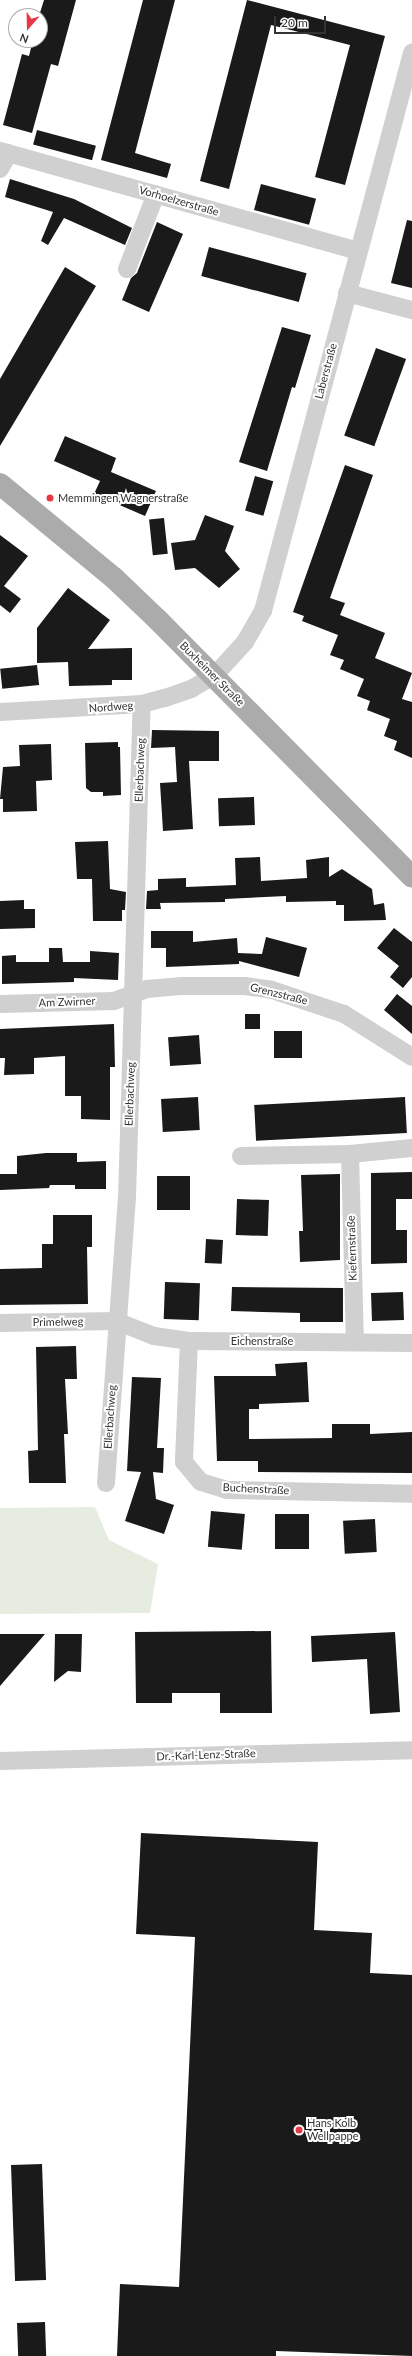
<!DOCTYPE html>
<meta charset="utf-8">
<style>
body{margin:0}
#map{position:relative;width:412px;height:2356px;overflow:hidden;background:#fff;font-family:Lato,sans-serif}
div>[style]{position:absolute}
[style*='--x']{left:calc(var(--x)*1px);top:calc(var(--y)*1px);width:calc(var(--w)*1px);rotate:calc(var(--a)*1deg)}
.green>*{inset:0;background:#e6ecdf}
.building>*{inset:0;background:#1a1a1a;transform-origin:0 0}
.minor>*{height:18px;margin:-9px;padding:0 9px;transform-origin:9px;border-radius:9px;background:#d0d0d0}
.major>*{height:22px;margin:-11px;padding:0 11px;transform-origin:11px;border-radius:11px;background:#ababab}
.dots>*{width:11px;height:11px;translate:-50% -50%;box-sizing:border-box;border:2px solid #fff;border-radius:50%}
span{translate:-50% -50%;white-space:nowrap;text-align:center;line-height:1.15;-webkit-text-stroke:4px #fff;paint-order:stroke}
.street-label{font-size:11px;color:#333}
.poi-label{font-size:11px;color:#333}
.left{translate:0 -50%;text-align:left}
.north{position:absolute;left:8px;top:8px;width:40px;height:40px;box-sizing:border-box;background:#fff;border:1px solid #adadad;border-radius:50%;rotate:200deg;font-size:11px;font-weight:700;line-height:16px;text-align:center;color:#333}
.north::after{content:'';display:block;margin:auto;width:14px;height:18px;background:#e63946;clip-path:polygon(50% 0,100% 100%,50% 72%,0 100%)}
.scale{position:absolute;left:274px;top:16px;width:52px;height:18px;box-sizing:border-box;border:2px solid #333;border-top:0;padding-left:5px;font-size:12px;line-height:14px;white-space:nowrap;color:#333;-webkit-text-stroke:3px #fff;paint-order:stroke}
</style>
<div id="map">
<div class="green">
<i style="clip-path:polygon(95px 1507px,109px 1540px,158px 1564px,150px 1613px,0 1614px,0 1508px)"></i>
</div>
<div class="building">
<i style="clip-path:polygon(44px 0,76px 0,58px 66px,51px 64px,32px 133px,3px 125px,22px 54px,29px 56px,33px 40px,40px 40px,39px 16px)"></i>
<i style="clip-path:polygon(143px 0,175px 0,135px 153px,171px 164px,167px 178px,101px 160px)"></i>
<i style="clip-path:polygon(247px 0,385px 36px,345px 185px,315px 177px,350px 45px,271px 25px,229px 189px,200px 181px)"></i>
<i style="left:37px;top:130px;width:61px;height:15px;rotate:15deg"></i>
<i style="clip-path:polygon(10px 179px,74px 199px,132px 228px,125px 245px,64px 218px,48px 245px,41px 241px,53px 212px,5px 197px)"></i>
<i style="left:261px;top:184px;width:57px;height:27px;rotate:15deg"></i>
<i style="clip-path:polygon(407px 220px,412px 221px,412px 288px,391px 283px)"></i>
<i style="clip-path:polygon(157px 222px,183px 234px,149px 312px,122px 300px,131px 278px,137px 273px)"></i>
<i style="left:209px;top:247px;width:101px;height:30px;rotate:15deg"></i>
<i style="clip-path:polygon(65px 267px,96px 286px,0 446px,0 379px)"></i>
<i style="clip-path:polygon(282px 327px,311px 335px,295px 388px,292px 387px,267px 471px,239px 462px)"></i>
<i style="left:376px;top:348px;width:32px;height:93px;rotate:20deg"></i>
<i style="clip-path:polygon(65px 436px,116px 458px,111px 472px,156px 491px,145px 516px,94px 494px,100px 481px,54px 461px)"></i>
<i style="clip-path:polygon(345px 465px,373px 475px,330px 598px,345px 603px,340px 615px,385px 633px,375px 658px,412px 673px,402px 699px,412px 702px,412px 758px,394px 750px,397px 741px,384px 736px,390px 719px,367px 710px,370px 701px,357px 696px,364px 679px,340px 669px,344px 660px,330px 655px,338px 635px,302px 621px,304px 616px,293px 612px)"></i>
<i style="left:255px;top:476px;width:19px;height:36px;rotate:16deg"></i>
<i style="clip-path:polygon(205px 515px,234px 526px,225px 551px,240px 569px,219px 588px,195px 568px,175px 570px,171px 543px,195px 540px)"></i>
<i style="left:164px;top:518px;width:36px;height:15px;rotate:84deg"></i>
<i style="clip-path:polygon(0 535px,28px 556px,4px 586px,21px 599px,10px 613px,0 605px)"></i>
<i style="clip-path:polygon(68px 588px,110px 620px,88px 649px,132px 648px,132px 680px,112px 680px,112px 685px,69px 686px,68px 662px,37px 663px,37px 628px)"></i>
<i style="left:37px;top:665px;width:20px;height:37px;rotate:84deg"></i>
<i style="clip-path:polygon(152px 730px,219px 731px,219px 761px,189px 761px,193px 829px,163px 831px,160px 783px,177px 782px,175px 747px,151px 748px)"></i>
<i style="clip-path:polygon(118px 742px,118px 747px,120px 747px,121px 795px,103px 796px,103px 792px,91px 792px,86px 788px,85px 743px)"></i>
<i style="clip-path:polygon(51px 744px,52px 780px,36px 781px,37px 811px,3px 812px,3px 799px,0 799px,3px 767px,20px 766px,19px 745px)"></i>
<i style="left:254px;top:797px;width:28px;height:36px;rotate:88deg"></i>
<i style="clip-path:polygon(108px 841px,110px 889px,126px 892px,125px 910px,122px 910px,122px 921px,93px 921px,92px 879px,77px 879px,75px 842px)"></i>
<i style="clip-path:polygon(260px 857px,261px 881px,307px 878px,306px 860px,329px 857px,329px 877px,342px 869px,372px 889px,374px 905px,384px 903px,386px 920px,344px 921px,344px 905px,336px 905px,336px 901px,286px 902px,286px 896px,225px 899px,225px 902px,160px 903px,161px 909px,146px 909px,147px 891px,158px 890px,158px 879px,186px 878px,186px 887px,236px 885px,235px 858px)"></i>
<i style="clip-path:polygon(24px 900px,24px 909px,35px 909px,35px 928px,0 929px,0 901px)"></i>
<i style="clip-path:polygon(394px 928px,412px 942px,412px 977px,403px 988px,390px 977px,399px 966px,377px 948px)"></i>
<i style="clip-path:polygon(151px 931px,193px 931px,193px 942px,237px 938px,238px 953px,262px 954px,266px 937px,307px 948px,299px 977px,239px 961px,239px 964px,166px 967px,166px 948px,151px 948px)"></i>
<i style="clip-path:polygon(49px 948px,62px 948px,63px 962px,90px 962px,90px 951px,119px 953px,118px 980px,74px 978px,74px 982px,2px 984px,2px 956px,16px 955px,16px 962px,49px 962px)"></i>
<i style="clip-path:polygon(397px 994px,412px 1006px,412px 1034px,384px 1010px)"></i>
<i style="left:245px;top:1014px;width:15px;height:15px"></i>
<i style="clip-path:polygon(114px 1024px,115px 1067px,110px 1067px,110px 1120px,81px 1119px,81px 1096px,65px 1096px,65px 1056px,34px 1058px,34px 1074px,4px 1075px,5px 1058px,0 1058px,0 1029px)"></i>
<i style="left:274px;top:1031px;width:28px;height:27px"></i>
<i style="left:199px;top:1035px;width:29px;height:31px;rotate:86deg"></i>
<i style="left:198px;top:1097px;width:33px;height:37px;rotate:87deg"></i>
<i style="left:405px;top:1097px;width:36px;height:151px;rotate:87deg"></i>
<i style="clip-path:polygon(46px 1153px,77px 1153px,77px 1162px,106px 1161px,106px 1189px,75px 1189px,75px 1185px,50px 1185px,49px 1188px,0 1190px,0 1174px,17px 1174px,17px 1156px)"></i>
<i style="clip-path:polygon(412px 1172px,412px 1199px,396px 1199px,396px 1230px,407px 1230px,407px 1263px,371px 1264px,371px 1173px)"></i>
<i style="clip-path:polygon(340px 1174px,340px 1260px,300px 1262px,299px 1231px,303px 1231px,301px 1175px)"></i>
<i style="left:157px;top:1176px;width:33px;height:34px"></i>
<i style="left:237px;top:1199px;width:32px;height:36px;rotate:2deg"></i>
<i style="clip-path:polygon(53px 1215px,92px 1215px,92px 1247px,87px 1247px,88px 1304px,0 1305px,0 1269px,42px 1268px,42px 1244px,53px 1244px)"></i>
<i style="left:206px;top:1239px;width:17px;height:24px;rotate:3deg"></i>
<i style="left:165px;top:1282px;width:35px;height:37px;rotate:2deg"></i>
<i style="clip-path:polygon(232px 1287px,343px 1288px,343px 1322px,300px 1322px,300px 1313px,231px 1311px)"></i>
<i style="left:403px;top:1292px;width:28px;height:32px;rotate:88deg"></i>
<i style="clip-path:polygon(76px 1346px,77px 1379px,65px 1379px,68px 1434px,64px 1434px,66px 1483px,29px 1483px,28px 1451px,38px 1450px,36px 1347px)"></i>
<i style="clip-path:polygon(307px 1362px,309px 1402px,259px 1404px,259px 1409px,249px 1409px,249px 1439px,332px 1438px,332px 1424px,370px 1424px,370px 1434px,412px 1432px,412px 1473px,258px 1472px,258px 1461px,217px 1461px,214px 1376px,276px 1376px,275px 1364px)"></i>
<i style="clip-path:polygon(132px 1377px,161px 1378px,157px 1448px,164px 1448px,163px 1473px,153px 1472px,156px 1499px,174px 1505px,164px 1534px,125px 1521px,141px 1472px,127px 1471px)"></i>
<i style="left:211px;top:1511px;width:34px;height:36px;rotate:5deg"></i>
<i style="left:275px;top:1514px;width:34px;height:35px"></i>
<i style="left:375px;top:1519px;width:33px;height:32px;rotate:87deg"></i>
<i style="clip-path:polygon(271px 1631px,272px 1713px,220px 1713px,220px 1693px,172px 1693px,172px 1703px,136px 1703px,135px 1632px)"></i>
<i style="clip-path:polygon(395px 1632px,400px 1712px,370px 1714px,367px 1659px,312px 1662px,311px 1636px)"></i>
<i style="clip-path:polygon(0 1634px,45px 1634px,0 1686px)"></i>
<i style="clip-path:polygon(55px 1634px,82px 1634px,81px 1672px,68px 1671px,54px 1682px)"></i>
<i style="clip-path:polygon(141px 1833px,318px 1842px,314px 1930px,372px 1933px,370px 1973px,412px 1975px,412px 2356px,276px 2351px,276px 2356px,117px 2356px,120px 2284px,179px 2287px,195px 1937px,136px 1934px)"></i>
<i style="left:42px;top:2164px;width:116px;height:31px;rotate:88deg"></i>
<i style="left:45px;top:2322px;width:34px;height:28px;rotate:88deg"></i>
</div>
<div class="minor">
<i style="--x:0;--y:151;--w:372;--a:15.6"></i>
<i style="--x:0;--y:169;--w:18;--a:-61"></i>
<i style="--x:127;--y:269;--w:80;--a:-68.9"></i>
<i style="--x:347;--y:293;--w:67;--a:14.7"></i>
<i style="--x:0;--y:712;--w:142;--a:-3.2"></i>
<i style="--x:142;--y:704;--w:24;--a:-15"></i>
<i style="--x:165;--y:698;--w:28;--a:-19"></i>
<i style="--x:191;--y:689;--w:28;--a:-30"></i>
<i style="--x:215;--y:675;--w:45;--a:-47.7"></i>
<i style="--x:245;--y:642;--w:36;--a:-60"></i>
<i style="--x:263;--y:611;--w:578;--a:-75.05"></i>
<i style="--x:0;--y:1004;--w:114;--a:-1.5"></i>
<i style="--x:114;--y:1001;--w:35;--a:-20"></i>
<i style="--x:147;--y:989;--w:33;--a:-5"></i>
<i style="--x:180;--y:986;--w:65;--a:0"></i>
<i style="--x:245;--y:986;--w:27;--a:8"></i>
<i style="--x:272;--y:990;--w:76;--a:18.4"></i>
<i style="--x:344;--y:1014;--w:80;--a:32.3"></i>
<i style="--x:350;--y:1154;--w:188;--a:88.5"></i>
<i style="--x:241;--y:1156;--w:109;--a:-1.1"></i>
<i style="--x:350;--y:1154;--w:62;--a:-5.5"></i>
<i style="--x:0;--y:1323;--w:116;--a:-1"></i>
<i style="--x:116;--y:1321;--w:41;--a:21.5"></i>
<i style="--x:154;--y:1336;--w:35;--a:8"></i>
<i style="--x:189;--y:1341;--w:223;--a:0.5"></i>
<i style="--x:189;--y:1341;--w:121;--a:92.4"></i>
<i style="--x:184;--y:1462;--w:26;--a:50"></i>
<i style="--x:201;--y:1482;--w:27;--a:17"></i>
<i style="--x:227;--y:1490;--w:185;--a:1.2"></i>
<i style="--x:106;--y:1483;--w:286;--a:-85.8"></i>
<i style="--x:127;--y:1198;--w:494;--a:-88.3"></i>
<i style="--x:0;--y:1761;--w:412;--a:-1.5"></i>
</div>
<div class="major">
<i style="--x:0;--y:484;--w:148;--a:39.5"></i>
<i style="--x:114;--y:578;--w:61;--a:43.7"></i>
<i style="--x:158;--y:620;--w:361;--a:45.3"></i>
</div>
<div class="dots">
<i style="left:50px;top:498px;background:#e63946"></i>
<i style="left:299px;top:2130px;background:#e63946"></i>
</div>
<div class="street-label">
<span style="left:179px;top:201px;rotate:16deg">Vorhoelzerstraße</span>
<span style="left:326px;top:371px;rotate:-75deg">Laberstraße</span>
<span style="left:212px;top:674px;rotate:45deg">Buxheimer Straße</span>
<span style="left:111px;top:707px;rotate:-4deg">Nordweg</span>
<span style="left:140px;top:770px;rotate:-88deg">Ellerbachweg</span>
<span style="left:279px;top:994px;rotate:14deg">Grenzstraße</span>
<span style="left:67px;top:1002px;rotate:-2deg">Am Zwirner</span>
<span style="left:130px;top:1094px;rotate:-88deg">Ellerbachweg</span>
<span style="left:352px;top:1248px;rotate:-92deg">Kiefernstraße</span>
<span style="left:58px;top:1322px;rotate:-1deg">Primelweg</span>
<span style="left:262px;top:1341px">Eichenstraße</span>
<span style="left:110px;top:1417px;rotate:-86deg">Ellerbachweg</span>
<span style="left:256px;top:1489px;rotate:3deg">Buchenstraße</span>
<span style="left:206px;top:1755px;rotate:-2deg">Dr.-Karl-Lenz-Straße</span>
</div>
<div class="poi-label">
<span class="left" style="left:58px;top:498px">Memmingen,Wagnerstraße</span>
<span class="left" style="left:307px;top:2130px">Hans Kolb<br>Wellpappe</span>
</div>
<div class="north">N</div>
<div class="scale">20 m</div>
</div>
